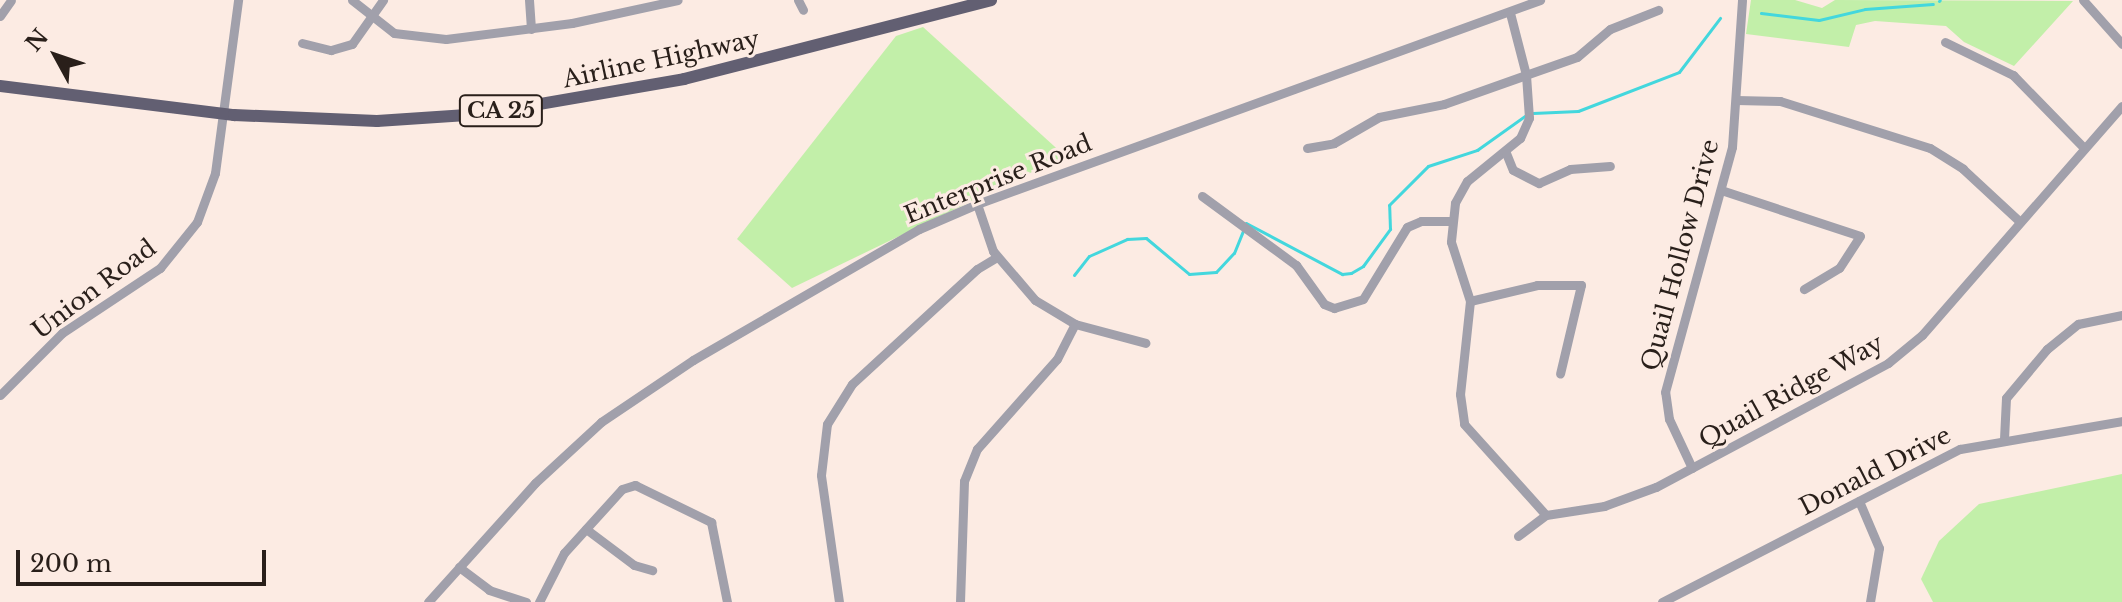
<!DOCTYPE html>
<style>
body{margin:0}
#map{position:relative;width:2122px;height:602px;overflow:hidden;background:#fcebe3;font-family:"Libre Baskerville",serif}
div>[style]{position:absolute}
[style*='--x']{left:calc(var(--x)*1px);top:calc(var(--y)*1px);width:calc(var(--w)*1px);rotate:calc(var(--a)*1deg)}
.green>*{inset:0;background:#c2efa9}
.stream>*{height:3px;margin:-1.5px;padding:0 1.5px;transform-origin:1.5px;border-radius:1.5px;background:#43d7dd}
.minor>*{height:9px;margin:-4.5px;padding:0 4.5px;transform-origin:4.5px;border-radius:4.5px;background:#a1a0ab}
.major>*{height:12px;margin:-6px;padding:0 6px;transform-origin:6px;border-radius:6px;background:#625f72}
span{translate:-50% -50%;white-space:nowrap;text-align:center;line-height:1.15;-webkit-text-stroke:6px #fcebe3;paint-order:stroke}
.shield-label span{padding:2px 6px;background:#fcebe3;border:2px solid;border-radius:6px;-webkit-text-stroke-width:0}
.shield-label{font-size:22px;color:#291f1a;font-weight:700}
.street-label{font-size:24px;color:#291f1a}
.north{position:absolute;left:16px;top:16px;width:80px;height:80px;-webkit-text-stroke:6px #fcebe3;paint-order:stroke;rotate:310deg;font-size:22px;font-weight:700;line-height:32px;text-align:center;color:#291f1a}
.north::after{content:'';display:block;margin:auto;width:28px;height:36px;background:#291f1a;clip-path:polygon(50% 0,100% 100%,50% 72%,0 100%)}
.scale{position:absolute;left:16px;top:550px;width:250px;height:36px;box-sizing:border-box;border:4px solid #291f1a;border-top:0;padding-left:10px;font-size:24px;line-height:28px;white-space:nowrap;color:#291f1a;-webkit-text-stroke:6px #fcebe3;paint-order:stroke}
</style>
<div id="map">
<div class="green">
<i style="clip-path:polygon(1751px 0,1795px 0,1822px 8px,1835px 0,2073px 1px,2014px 66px,1964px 42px,1946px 26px,1875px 21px,1856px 25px,1849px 47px,1746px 34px)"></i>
<i style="clip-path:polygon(923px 27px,1065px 156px,792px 288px,737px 239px,896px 36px)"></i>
<i style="clip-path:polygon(2122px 474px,2122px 602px,1933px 602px,1921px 579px,1939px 541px,1979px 504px)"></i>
</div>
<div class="stream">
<i style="--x:1939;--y:1;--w:1;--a:-45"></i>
<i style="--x:1761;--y:13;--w:58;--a:6.9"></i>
<i style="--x:1819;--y:20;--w:47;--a:-13.4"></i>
<i style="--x:1865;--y:9;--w:68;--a:-4.2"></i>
<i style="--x:1533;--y:113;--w:45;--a:-2.5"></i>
<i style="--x:1578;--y:111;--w:108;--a:-21.1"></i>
<i style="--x:1679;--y:72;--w:68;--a:-52.8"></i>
<i style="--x:1074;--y:275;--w:24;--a:-52"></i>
<i style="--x:1089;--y:256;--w:42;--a:-24.1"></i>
<i style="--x:1127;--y:239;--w:19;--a:-3"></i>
<i style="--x:1146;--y:238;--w:56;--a:39.9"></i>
<i style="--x:1189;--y:274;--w:27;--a:-4"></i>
<i style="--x:1216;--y:272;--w:26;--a:-47"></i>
<i style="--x:1234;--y:253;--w:32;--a:-68"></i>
<i style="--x:1246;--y:223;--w:109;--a:28"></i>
<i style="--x:1342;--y:274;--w:9;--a:-6"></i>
<i style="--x:1351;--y:273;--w:14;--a:-30"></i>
<i style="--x:1363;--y:266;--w:46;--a:-53.9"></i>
<i style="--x:1390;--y:229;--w:24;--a:-92"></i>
<i style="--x:1389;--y:205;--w:55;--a:-45"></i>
<i style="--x:1428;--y:166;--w:52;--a:-18.1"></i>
<i style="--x:1477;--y:150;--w:60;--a:-35.5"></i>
</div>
<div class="minor">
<i style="--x:352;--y:0;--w:53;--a:38.2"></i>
<i style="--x:394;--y:33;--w:52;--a:6.6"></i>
<i style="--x:446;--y:39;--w:127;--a:-7.2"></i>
<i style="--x:572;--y:23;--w:108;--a:-12.2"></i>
<i style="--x:529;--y:0;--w:29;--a:86"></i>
<i style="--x:798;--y:0;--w:11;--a:63"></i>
<i style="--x:2083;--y:0;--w:59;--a:48.4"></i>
<i style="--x:1510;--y:13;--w:64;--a:75.5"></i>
<i style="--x:1526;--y:75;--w:43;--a:86"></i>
<i style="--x:1529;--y:118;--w:22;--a:114"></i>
<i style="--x:1520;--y:138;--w:68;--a:140.9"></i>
<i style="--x:1467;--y:181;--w:25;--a:119"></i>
<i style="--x:1455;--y:203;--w:39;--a:96"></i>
<i style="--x:1451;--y:242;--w:62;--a:72.1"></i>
<i style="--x:1470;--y:301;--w:94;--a:96.1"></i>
<i style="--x:1460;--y:394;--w:30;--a:82"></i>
<i style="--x:1464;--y:424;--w:122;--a:48"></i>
<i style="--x:1546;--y:515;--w:59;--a:-8.8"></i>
<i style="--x:1604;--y:506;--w:55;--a:-20.1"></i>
<i style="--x:1656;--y:487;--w:263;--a:-28.1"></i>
<i style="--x:1888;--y:363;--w:44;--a:-39.5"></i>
<i style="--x:1922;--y:335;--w:304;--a:-48.9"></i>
<i style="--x:0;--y:16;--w:19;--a:-55"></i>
<i style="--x:1945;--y:42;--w:76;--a:25.9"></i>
<i style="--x:2013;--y:75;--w:99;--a:45.8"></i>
<i style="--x:302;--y:43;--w:30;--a:14"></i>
<i style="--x:331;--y:50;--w:22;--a:-16"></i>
<i style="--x:352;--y:44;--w:54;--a:-54.8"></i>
<i style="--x:1736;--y:100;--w:44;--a:1.3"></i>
<i style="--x:1780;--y:101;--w:157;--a:17.4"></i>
<i style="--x:1930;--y:148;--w:39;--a:32"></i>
<i style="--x:1963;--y:169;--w:75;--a:42.8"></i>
<i style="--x:1307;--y:148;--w:27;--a:-10"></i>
<i style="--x:1334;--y:143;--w:52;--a:-30"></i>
<i style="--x:1379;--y:117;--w:66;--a:-11.3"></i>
<i style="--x:1444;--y:104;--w:141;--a:-19.5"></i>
<i style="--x:1577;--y:57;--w:43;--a:-40.3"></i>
<i style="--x:1610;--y:29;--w:52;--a:-21.6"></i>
<i style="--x:1506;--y:153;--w:18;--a:68"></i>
<i style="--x:1513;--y:170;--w:29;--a:27"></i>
<i style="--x:1539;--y:183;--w:34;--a:-24"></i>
<i style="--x:1570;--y:169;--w:40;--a:-4.3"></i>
<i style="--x:1721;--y:190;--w:146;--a:18.3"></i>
<i style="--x:1860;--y:236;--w:38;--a:123"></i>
<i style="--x:1839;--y:268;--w:41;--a:149"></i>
<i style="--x:1202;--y:196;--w:117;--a:36.3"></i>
<i style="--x:1296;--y:265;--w:48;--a:54.3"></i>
<i style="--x:1324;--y:304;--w:11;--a:22"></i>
<i style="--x:1334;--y:308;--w:30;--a:-17"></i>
<i style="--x:1363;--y:299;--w:84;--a:-58.6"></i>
<i style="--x:1407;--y:227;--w:15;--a:-23"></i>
<i style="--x:1421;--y:221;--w:29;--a:0"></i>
<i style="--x:977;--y:204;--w:50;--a:71.2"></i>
<i style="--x:993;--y:251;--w:65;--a:49.4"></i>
<i style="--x:1035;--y:300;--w:47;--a:31"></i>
<i style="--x:1075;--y:324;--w:73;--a:15"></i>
<i style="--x:1470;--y:301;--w:69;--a:-13.4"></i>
<i style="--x:1537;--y:285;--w:44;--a:0"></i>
<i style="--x:1581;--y:285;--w:91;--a:103.3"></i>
<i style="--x:0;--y:395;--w:88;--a:-45"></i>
<i style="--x:62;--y:333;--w:118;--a:-33.6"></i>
<i style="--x:160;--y:268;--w:59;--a:-51.2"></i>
<i style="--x:197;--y:222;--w:52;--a:-69.8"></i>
<i style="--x:215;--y:173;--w:175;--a:-82.4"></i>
<i style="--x:2004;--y:439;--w:41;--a:-87.2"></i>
<i style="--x:2006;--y:398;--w:64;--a:-50.1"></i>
<i style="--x:2047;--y:349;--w:40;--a:-39"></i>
<i style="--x:2078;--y:324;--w:45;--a:-11.6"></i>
<i style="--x:1692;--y:468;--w:54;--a:-115.1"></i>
<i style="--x:1669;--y:419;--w:27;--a:-98"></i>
<i style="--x:1665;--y:392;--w:254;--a:-74.7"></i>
<i style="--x:1732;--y:147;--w:147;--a:-86.1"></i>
<i style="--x:1859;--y:501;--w:51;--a:66.9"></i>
<i style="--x:1879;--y:548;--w:55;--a:99.5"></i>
<i style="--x:586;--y:529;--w:60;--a:36.9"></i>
<i style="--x:634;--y:565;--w:19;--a:16"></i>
<i style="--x:1518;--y:536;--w:35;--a:-37"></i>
<i style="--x:459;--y:567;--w:38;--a:37"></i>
<i style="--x:489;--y:590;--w:39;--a:18"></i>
<i style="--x:428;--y:602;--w:160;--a:-48"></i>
<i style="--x:535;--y:483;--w:90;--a:-42.7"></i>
<i style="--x:601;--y:422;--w:111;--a:-34"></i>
<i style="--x:693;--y:360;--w:261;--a:-30.1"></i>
<i style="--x:919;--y:229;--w:63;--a:-23.3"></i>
<i style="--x:977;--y:204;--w:599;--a:-19.92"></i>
<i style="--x:539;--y:602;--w:55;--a:-63"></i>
<i style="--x:564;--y:553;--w:86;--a:-47.8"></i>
<i style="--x:622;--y:489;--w:14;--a:-17"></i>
<i style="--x:635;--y:485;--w:85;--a:26"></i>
<i style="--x:711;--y:522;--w:82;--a:78.7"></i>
<i style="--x:839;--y:602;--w:128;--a:-98.1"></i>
<i style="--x:821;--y:475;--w:51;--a:-83.3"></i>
<i style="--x:827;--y:424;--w:47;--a:-58"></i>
<i style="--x:852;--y:384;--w:170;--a:-42.6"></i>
<i style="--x:977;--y:269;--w:23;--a:-31"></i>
<i style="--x:960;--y:602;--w:121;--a:-88.1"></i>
<i style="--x:964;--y:481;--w:35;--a:-68"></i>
<i style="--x:977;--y:449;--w:120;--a:-48.4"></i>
<i style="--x:1057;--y:359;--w:39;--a:-63"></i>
<i style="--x:1662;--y:602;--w:335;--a:-27.2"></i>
<i style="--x:1960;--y:449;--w:164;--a:-9.8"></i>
</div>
<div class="major">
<i style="--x:0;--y:86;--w:236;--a:7.1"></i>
<i style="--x:234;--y:115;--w:143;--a:2.4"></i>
<i style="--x:377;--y:121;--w:105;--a:-3.8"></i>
<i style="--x:482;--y:114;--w:205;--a:-9.8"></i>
<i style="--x:684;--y:79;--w:317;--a:-14.4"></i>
</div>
<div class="shield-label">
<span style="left:501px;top:111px">CA 25</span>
</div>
<div class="street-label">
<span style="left:661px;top:59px;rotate:-12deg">Airline Highway</span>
<span style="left:998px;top:179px;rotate:-22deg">Enterprise Road</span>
<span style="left:1680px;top:255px;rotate:-75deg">Quail Hollow Drive</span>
<span style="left:94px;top:289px;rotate:-37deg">Union Road</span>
<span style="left:1791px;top:391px;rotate:-29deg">Quail Ridge Way</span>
<span style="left:1875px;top:471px;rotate:-27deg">Donald Drive</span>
</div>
<div class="north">N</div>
<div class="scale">200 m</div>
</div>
